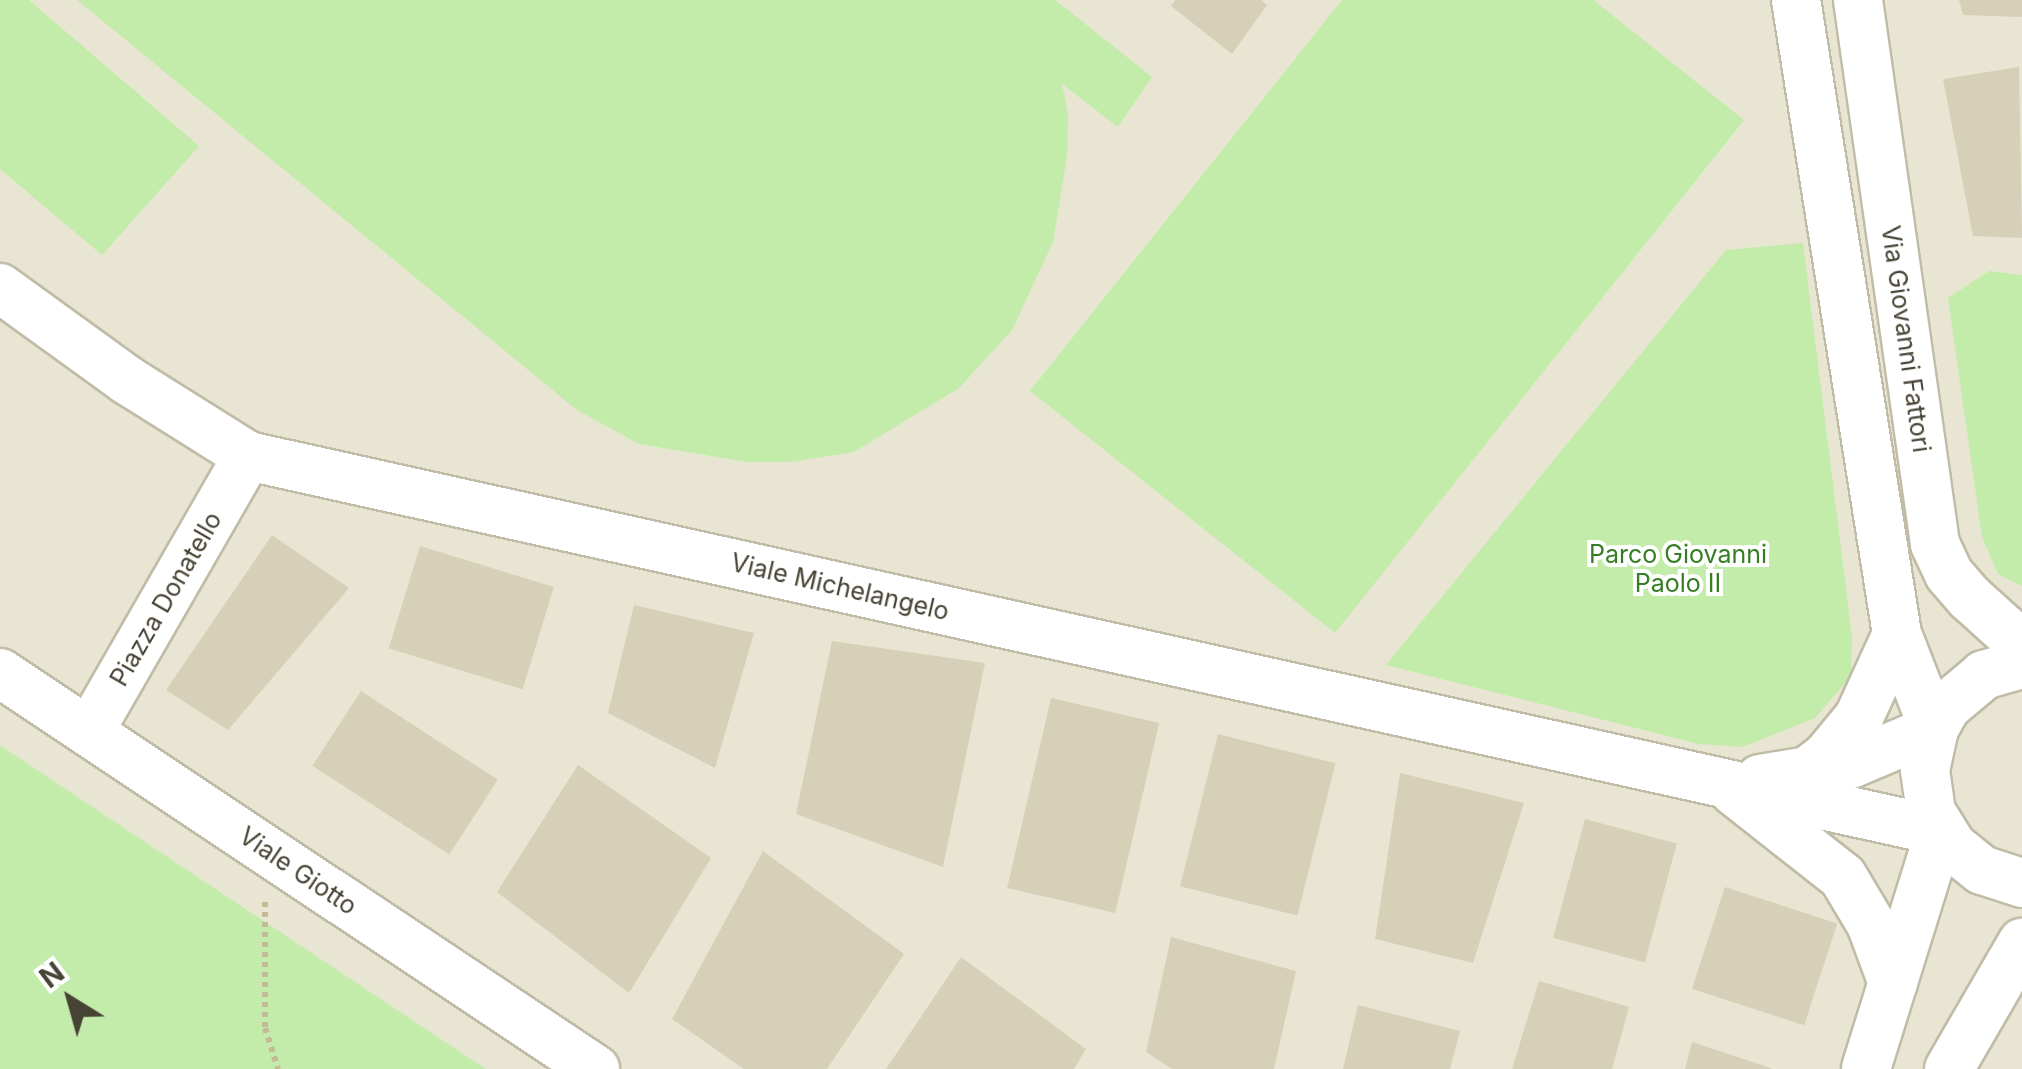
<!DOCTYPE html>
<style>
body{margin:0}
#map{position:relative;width:2022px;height:1069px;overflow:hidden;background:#f4f2e5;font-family:Inter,sans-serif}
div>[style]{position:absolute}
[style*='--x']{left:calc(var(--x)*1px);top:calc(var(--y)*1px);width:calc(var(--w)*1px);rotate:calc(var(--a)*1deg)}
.residential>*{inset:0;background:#e8e5d2}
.green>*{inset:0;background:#c3ecaa}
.building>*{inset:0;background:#d7d0b9;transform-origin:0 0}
.path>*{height:6px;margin-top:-3px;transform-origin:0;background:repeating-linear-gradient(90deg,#c3bb97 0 5px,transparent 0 10px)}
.roads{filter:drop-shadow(2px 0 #c0bca7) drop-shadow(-2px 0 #c0bca7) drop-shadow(0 2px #c0bca7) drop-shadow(0 -2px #c0bca7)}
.street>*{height:48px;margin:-24px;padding:0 24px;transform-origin:24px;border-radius:24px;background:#fff}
span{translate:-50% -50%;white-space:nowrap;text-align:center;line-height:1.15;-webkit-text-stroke:8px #fff;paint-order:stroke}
.street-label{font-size:25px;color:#474334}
.park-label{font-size:25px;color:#357e22}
.north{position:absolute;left:20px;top:949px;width:100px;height:100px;-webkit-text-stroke:8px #fff;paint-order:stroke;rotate:323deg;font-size:28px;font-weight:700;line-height:40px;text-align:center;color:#474334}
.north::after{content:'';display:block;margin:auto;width:35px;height:45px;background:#474334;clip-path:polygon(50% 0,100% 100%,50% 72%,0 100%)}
</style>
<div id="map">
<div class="residential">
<i style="clip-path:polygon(0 0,2022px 0,2022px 1069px,486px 1069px,0 745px)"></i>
</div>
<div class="green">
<i style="clip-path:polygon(0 0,29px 0,199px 146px,102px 255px,0 169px)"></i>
<i style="clip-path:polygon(77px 0,1055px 0,1152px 77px,1118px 127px,1062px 84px,1068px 114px,1067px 156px,1053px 242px,1012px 330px,959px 388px,854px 452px,791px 462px,747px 462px,639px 444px,577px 410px)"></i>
<i style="clip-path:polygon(1342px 0,1593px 0,1744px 120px,1335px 633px,1030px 391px)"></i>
<i style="clip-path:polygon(1803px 243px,1852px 637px,1851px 676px,1815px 718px,1742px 747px,1699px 744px,1386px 665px,1726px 250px)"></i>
<i style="clip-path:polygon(1989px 271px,2022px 275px,2022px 586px,1998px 574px,1982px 537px,1948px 298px)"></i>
<i style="clip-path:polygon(0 745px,486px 1069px,0 1069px)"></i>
</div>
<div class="building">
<i style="clip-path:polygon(1175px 0,1261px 0,1267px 5px,1232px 54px,1171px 6px)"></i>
<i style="clip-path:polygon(1959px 0,2022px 0,2022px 17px,1963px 15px)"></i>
<i style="clip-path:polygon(2019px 67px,2022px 238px,1973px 236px,1943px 79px)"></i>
<i style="clip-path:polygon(272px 535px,349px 588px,228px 730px,166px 690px)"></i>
<i style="left:420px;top:546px;width:140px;height:107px;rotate:17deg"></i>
<i style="clip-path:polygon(634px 605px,754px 633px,715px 768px,608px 713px)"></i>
<i style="clip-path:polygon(832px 641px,985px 663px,943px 867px,796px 814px)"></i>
<i style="left:361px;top:691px;width:163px;height:89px;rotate:33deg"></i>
<i style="left:1051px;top:698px;width:111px;height:195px;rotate:13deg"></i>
<i style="left:1218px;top:734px;width:121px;height:157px;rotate:14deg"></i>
<i style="clip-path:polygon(578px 765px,711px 858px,629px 993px,497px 892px)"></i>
<i style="clip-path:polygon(1400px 773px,1524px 803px,1473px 963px,1375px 939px)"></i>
<i style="left:1585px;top:819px;width:95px;height:123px;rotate:15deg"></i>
<i style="clip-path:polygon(763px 851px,904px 954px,827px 1069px,744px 1069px,672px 1019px)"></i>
<i style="left:1725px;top:887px;width:118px;height:107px;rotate:18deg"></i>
<i style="clip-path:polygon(1171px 937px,1296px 971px,1274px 1069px,1172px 1069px,1146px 1052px)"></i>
<i style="clip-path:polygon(961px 957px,1086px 1049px,1074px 1069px,886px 1069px)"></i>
<i style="clip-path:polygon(1539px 981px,1629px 1007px,1612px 1069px,1512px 1069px)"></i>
<i style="clip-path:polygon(1358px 1005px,1460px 1031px,1450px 1069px,1343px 1069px)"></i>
<i style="clip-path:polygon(1692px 1042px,1771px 1068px,1771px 1069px,1685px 1069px)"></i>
</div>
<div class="path">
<i style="--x:265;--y:902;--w:126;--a:90"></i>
<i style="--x:265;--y:1028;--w:43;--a:72.4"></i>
</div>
<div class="roads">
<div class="street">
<i style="--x:1858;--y:0;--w:549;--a:81.94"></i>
<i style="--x:1935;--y:544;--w:33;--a:65"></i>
<i style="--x:1949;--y:574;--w:32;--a:49"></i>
<i style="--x:1970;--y:598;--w:70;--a:42.1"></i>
<i style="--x:0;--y:288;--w:157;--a:35.9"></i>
<i style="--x:127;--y:380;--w:143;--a:32.1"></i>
<i style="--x:248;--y:456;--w:1733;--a:12.5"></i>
<i style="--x:1940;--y:831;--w:249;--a:107.3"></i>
<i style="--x:2022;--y:664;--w:40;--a:164"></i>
<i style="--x:1984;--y:675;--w:50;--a:139.9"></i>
<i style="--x:1946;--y:707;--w:25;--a:119"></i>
<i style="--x:1934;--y:729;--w:42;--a:102.4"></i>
<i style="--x:1925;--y:770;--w:42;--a:81.9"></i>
<i style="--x:1931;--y:812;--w:40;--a:58"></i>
<i style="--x:1952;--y:846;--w:38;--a:39"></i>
<i style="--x:1982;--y:870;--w:42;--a:18"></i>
<i style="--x:0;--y:673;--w:715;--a:33.65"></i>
<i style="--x:89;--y:732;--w:319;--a:-60.1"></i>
<i style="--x:1804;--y:774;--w:29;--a:-38"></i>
<i style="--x:1827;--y:756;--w:50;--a:-50.6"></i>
<i style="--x:1859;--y:717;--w:91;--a:-65.4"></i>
<i style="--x:1760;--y:779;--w:92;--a:-9.4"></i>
<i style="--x:1851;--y:764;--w:90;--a:-22.9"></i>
<i style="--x:1934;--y:729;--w:102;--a:-111.3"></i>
<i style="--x:1897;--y:634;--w:642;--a:-99.05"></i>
<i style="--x:1735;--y:792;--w:137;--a:38.2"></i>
<i style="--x:1843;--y:877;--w:55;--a:59.2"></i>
<i style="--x:1871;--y:924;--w:63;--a:69.6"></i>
<i style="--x:1949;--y:1069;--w:146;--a:-59.9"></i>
</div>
</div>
<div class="street-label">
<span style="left:1906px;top:339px;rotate:82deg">Via Giovanni Fattori</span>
<span style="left:840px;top:587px;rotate:13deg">Viale Michelangelo</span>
<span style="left:166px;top:599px;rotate:-60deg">Piazza Donatello</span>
<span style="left:298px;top:871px;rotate:34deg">Viale Giotto</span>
</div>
<div class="park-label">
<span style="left:1678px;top:569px">Parco Giovanni<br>Paolo II</span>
</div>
<div class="north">N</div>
</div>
